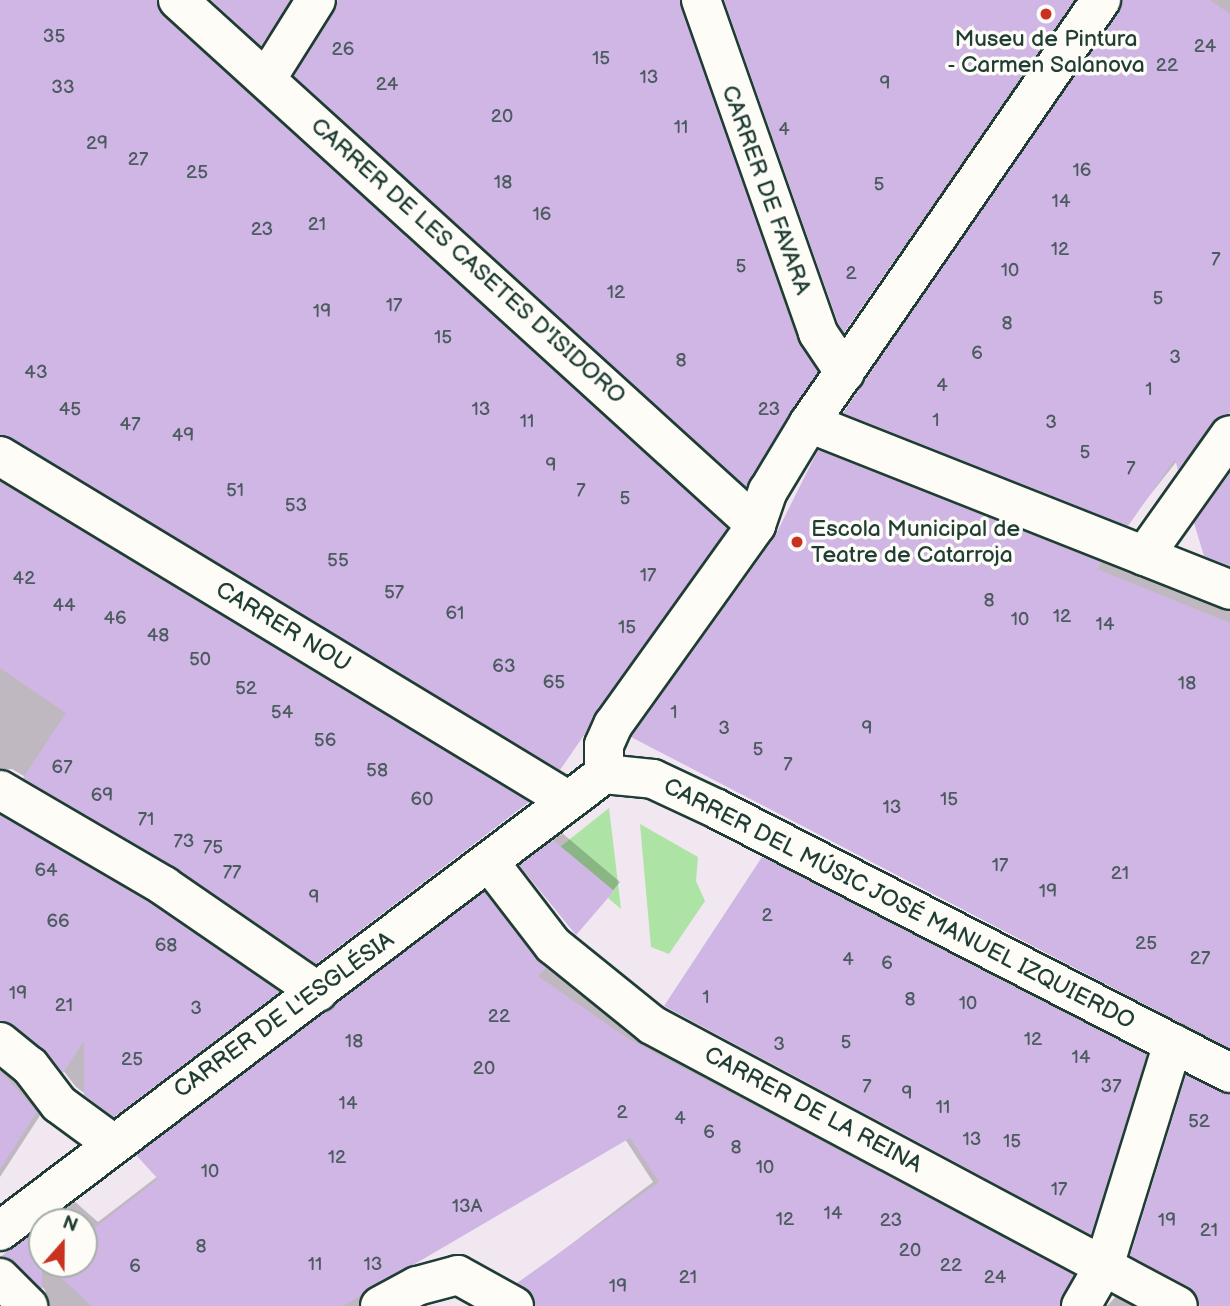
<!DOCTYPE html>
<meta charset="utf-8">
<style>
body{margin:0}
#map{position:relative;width:1230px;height:1306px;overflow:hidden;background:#f0e7f1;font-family:"Balsamiq Sans",sans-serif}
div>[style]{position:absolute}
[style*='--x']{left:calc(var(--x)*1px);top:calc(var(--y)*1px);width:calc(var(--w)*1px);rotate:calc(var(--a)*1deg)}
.green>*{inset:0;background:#ade3a5}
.shadow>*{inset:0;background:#0003}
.building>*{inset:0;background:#d0b6e4}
.roads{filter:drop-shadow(2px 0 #1f3d34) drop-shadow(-2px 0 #1f3d34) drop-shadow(0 2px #1f3d34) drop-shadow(0 -2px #1f3d34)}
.pedestrian>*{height:38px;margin:-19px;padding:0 19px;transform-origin:19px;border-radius:19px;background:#fdfcf7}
.minor>*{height:38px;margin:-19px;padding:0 19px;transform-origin:19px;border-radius:19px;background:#fdfcf7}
.dots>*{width:19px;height:19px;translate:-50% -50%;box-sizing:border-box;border:4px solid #fdfcf7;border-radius:50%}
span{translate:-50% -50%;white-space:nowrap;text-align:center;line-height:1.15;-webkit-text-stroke:7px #fdfcf7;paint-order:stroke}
.number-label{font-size:19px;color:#4b5b60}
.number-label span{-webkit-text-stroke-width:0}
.poi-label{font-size:23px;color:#1f3d34}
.left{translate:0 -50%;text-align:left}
.street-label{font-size:23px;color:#1f3d34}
.north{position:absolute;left:28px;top:1208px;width:70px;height:70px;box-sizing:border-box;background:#fdfcf7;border:2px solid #a4b0a9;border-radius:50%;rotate:21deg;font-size:19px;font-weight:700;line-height:28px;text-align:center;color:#1f3d34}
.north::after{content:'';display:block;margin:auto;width:24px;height:32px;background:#c8321e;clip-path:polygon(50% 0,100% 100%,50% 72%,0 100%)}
</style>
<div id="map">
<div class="green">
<i style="clip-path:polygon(609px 808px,621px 909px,608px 898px,614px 891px,566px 851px,555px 851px)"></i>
<i style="clip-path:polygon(640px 824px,698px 857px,696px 881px,705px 901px,669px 954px,651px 947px)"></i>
</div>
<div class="shadow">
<i style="clip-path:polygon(0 0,187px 0,746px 507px,559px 767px,12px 436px,0 436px)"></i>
<i style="clip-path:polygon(213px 0,296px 0,261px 44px)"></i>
<i style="clip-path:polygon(340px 0,705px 0,837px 351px,766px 464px,746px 484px)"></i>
<i style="clip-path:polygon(726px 0,1079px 0,845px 330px)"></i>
<i style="clip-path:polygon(1122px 0,1230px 0,1230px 412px,1179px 467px,1177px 461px,1127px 524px)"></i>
<i style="clip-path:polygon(840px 431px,1230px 595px,1230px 1049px,634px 737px,775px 539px,820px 451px)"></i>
<i style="clip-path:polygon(0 440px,547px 781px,316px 962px,176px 866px,12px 769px,0 769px)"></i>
<i style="clip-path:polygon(0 774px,298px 971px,114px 1115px,76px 1087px,48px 1051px,1px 1019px,0 1025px)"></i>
<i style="clip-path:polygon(562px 833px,620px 882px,584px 925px,530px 858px)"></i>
<i style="clip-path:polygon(782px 840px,1163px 1037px,1108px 1215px,1090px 1232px,764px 858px)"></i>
<i style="clip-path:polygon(evenodd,505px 873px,557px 956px,1092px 1255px,1090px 1305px,1108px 1305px,1134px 1277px,1189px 1306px,479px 1306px,538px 1305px,520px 1283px,653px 1182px,625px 1139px,383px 1277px,363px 1306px,50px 1306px,45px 1290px,16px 1261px,2px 1256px,73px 1200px,98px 1222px,158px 1176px,139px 1155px,159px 1135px,505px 873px,42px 1222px,84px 1222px,84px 1264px,42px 1264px,42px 1222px)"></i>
<i style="clip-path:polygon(0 1031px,56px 1091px,0 1177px)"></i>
<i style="clip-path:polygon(1208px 1056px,1230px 1066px,1230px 1306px,1201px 1306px,1188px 1076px)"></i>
</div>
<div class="building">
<i style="clip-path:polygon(0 0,157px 0,163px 16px,727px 528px,560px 770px,0 434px)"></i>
<i style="clip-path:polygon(211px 0,290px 0,261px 46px)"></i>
<i style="clip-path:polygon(338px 0,680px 0,797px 340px,818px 372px,746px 487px,294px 76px)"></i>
<i style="clip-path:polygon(724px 0,1074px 0,844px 333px,838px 323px)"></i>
<i style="clip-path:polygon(1123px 0,1210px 0,1230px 14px,1230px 413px,1212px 422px,1178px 470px,1175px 459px,1128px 526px,843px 413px)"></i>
<i style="clip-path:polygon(818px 450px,1102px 563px,1097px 569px,1230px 623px,1230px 1048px,631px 737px,774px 538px)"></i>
<i style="clip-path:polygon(1230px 473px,1230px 566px,1204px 556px,1194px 523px)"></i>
<i style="clip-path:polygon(0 482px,529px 802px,316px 964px,176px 868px,23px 778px,66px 713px,0 668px)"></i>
<i style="clip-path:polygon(0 815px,152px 904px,280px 992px,114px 1117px,84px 1095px,84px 1041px,63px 1073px,44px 1049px,0 1021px)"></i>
<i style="clip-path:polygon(553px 840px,614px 891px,576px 935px,519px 865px)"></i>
<i style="clip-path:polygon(762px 857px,1146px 1055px,1091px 1235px,664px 1006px)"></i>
<i style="clip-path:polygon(484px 892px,546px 968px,538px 976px,627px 1038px,1074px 1275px,1059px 1306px,536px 1306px,517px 1283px,659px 1182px,630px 1138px,343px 1306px,92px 1306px,46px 1264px,84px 1264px,84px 1236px,158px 1179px,136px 1155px)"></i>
<i style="clip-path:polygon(0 1070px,37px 1112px,0 1169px)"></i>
<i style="clip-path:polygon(1186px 1075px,1230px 1095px,1230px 1306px,1200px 1306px,1189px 1287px,1130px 1256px)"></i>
<i style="clip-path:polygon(42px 1227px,42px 1289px,0 1257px)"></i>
</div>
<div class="roads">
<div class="pedestrian">
<i style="--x:0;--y:1042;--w:38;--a:39"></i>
<i style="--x:30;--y:1066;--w:48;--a:52.7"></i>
<i style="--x:59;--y:1104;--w:64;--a:36.2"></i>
<i style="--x:0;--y:1278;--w:40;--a:45"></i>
</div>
<div class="minor">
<i style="--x:178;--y:0;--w:781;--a:42.25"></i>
<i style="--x:701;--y:0;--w:353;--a:70.6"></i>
<i style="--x:818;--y:333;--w:48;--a:56"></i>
<i style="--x:267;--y:78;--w:92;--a:-57.9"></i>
<i style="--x:809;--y:423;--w:453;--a:21.6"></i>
<i style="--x:0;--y:456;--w:662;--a:31.22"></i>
<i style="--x:1144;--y:556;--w:148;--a:-54.6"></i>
<i style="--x:604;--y:774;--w:29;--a:-90"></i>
<i style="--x:604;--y:745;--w:22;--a:-66"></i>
<i style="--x:613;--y:725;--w:246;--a:-54.4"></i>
<i style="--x:756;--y:525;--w:36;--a:-71"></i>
<i style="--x:768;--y:491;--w:79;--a:-58.9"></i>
<i style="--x:809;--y:423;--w:514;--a:-55.38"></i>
<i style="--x:0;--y:790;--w:190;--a:30.3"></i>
<i style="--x:164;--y:886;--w:187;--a:34.5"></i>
<i style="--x:489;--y:862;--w:105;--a:52.4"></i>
<i style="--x:553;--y:945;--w:127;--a:38.9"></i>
<i style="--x:652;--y:1025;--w:596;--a:28.11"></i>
<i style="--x:0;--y:1231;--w:757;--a:-37.11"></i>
<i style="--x:604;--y:774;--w:49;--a:5.8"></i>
<i style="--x:653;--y:779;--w:71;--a:25.1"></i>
<i style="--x:717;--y:809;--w:577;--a:27.23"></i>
<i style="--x:380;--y:1306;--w:42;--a:-28.4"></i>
<i style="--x:417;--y:1286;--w:42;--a:-15"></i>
<i style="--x:458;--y:1275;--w:64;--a:29"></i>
<i style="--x:1081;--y:1306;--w:46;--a:-60.1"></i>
<i style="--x:1104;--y:1266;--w:233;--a:-72.8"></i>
</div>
</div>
<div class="dots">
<i style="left:1046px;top:14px;background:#c8321e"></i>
<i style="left:797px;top:542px;background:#c8321e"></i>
</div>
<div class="number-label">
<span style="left:54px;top:37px">35</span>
<span style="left:1205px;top:47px">24</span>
<span style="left:343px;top:50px">26</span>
<span style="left:601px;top:59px">15</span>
<span style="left:1167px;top:66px">22</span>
<span style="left:649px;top:78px">13</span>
<span style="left:885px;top:84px">9</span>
<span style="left:387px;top:85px">24</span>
<span style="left:63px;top:88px">33</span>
<span style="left:502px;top:117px">20</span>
<span style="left:681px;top:128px">11</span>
<span style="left:784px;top:130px">4</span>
<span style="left:97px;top:144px">29</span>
<span style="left:138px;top:160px">27</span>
<span style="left:1082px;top:171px">16</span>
<span style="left:197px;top:173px">25</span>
<span style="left:503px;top:183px">18</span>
<span style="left:879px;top:185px">5</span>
<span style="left:1061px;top:202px">14</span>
<span style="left:542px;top:215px">16</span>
<span style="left:317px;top:225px">21</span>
<span style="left:262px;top:230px">23</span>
<span style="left:1060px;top:250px">12</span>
<span style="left:1216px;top:260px">7</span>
<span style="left:741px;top:267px">5</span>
<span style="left:1010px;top:271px">10</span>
<span style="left:851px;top:274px">2</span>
<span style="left:616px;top:293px">12</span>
<span style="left:1158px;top:299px">5</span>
<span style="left:394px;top:306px">17</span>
<span style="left:322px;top:312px">19</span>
<span style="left:1007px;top:324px">8</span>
<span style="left:443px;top:338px">15</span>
<span style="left:977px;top:354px">6</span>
<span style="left:1175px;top:358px">3</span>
<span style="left:681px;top:361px">8</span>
<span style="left:36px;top:373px">43</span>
<span style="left:942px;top:386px">4</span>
<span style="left:1149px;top:390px">1</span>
<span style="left:70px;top:410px">45</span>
<span style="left:481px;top:410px">13</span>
<span style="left:769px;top:410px">23</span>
<span style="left:936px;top:421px">1</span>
<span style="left:527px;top:422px">11</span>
<span style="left:1051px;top:423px">3</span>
<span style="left:130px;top:425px">47</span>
<span style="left:183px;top:436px">49</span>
<span style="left:1085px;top:453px">5</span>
<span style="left:551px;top:466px">9</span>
<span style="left:1131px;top:469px">7</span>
<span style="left:235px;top:491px">51</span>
<span style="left:581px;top:491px">7</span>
<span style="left:625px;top:499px">5</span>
<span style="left:296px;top:506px">53</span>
<span style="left:338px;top:561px">55</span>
<span style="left:648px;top:576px">17</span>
<span style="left:24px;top:579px">42</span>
<span style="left:394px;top:593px">57</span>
<span style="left:989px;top:601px">8</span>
<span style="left:64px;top:606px">44</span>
<span style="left:455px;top:614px">61</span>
<span style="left:1062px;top:617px">12</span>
<span style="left:115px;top:619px">46</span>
<span style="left:1020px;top:620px">10</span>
<span style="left:1105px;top:625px">14</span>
<span style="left:627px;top:628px">15</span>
<span style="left:158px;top:636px">48</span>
<span style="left:200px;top:660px">50</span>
<span style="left:504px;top:667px">63</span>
<span style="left:554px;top:683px">65</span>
<span style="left:1187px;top:684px">18</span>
<span style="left:246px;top:689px">52</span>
<span style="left:282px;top:713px">54</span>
<span style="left:674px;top:713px">1</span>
<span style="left:724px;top:729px">3</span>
<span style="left:867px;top:729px">9</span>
<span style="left:325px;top:741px">56</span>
<span style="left:758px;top:750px">5</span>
<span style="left:788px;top:765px">7</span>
<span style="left:62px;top:768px">67</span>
<span style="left:377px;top:771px">58</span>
<span style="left:102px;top:796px">69</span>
<span style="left:422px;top:800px">60</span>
<span style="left:949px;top:800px">15</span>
<span style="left:892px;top:808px">13</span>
<span style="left:146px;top:820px">71</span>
<span style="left:184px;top:842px">73</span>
<span style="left:213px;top:848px">75</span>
<span style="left:1000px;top:866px">17</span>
<span style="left:46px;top:871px">64</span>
<span style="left:232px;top:873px">77</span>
<span style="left:1120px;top:874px">21</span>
<span style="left:1048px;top:892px">19</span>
<span style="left:314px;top:898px">9</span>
<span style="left:767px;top:916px">2</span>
<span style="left:58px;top:922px">66</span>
<span style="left:1146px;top:944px">25</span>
<span style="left:166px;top:946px">68</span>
<span style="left:1200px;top:959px">27</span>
<span style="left:848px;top:960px">4</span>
<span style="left:887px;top:964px">6</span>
<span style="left:18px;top:994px">19</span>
<span style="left:706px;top:998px">1</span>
<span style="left:910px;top:1000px">8</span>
<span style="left:968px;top:1004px">10</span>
<span style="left:64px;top:1006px">21</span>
<span style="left:196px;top:1009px">3</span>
<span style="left:499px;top:1017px">22</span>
<span style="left:1033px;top:1040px">12</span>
<span style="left:354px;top:1042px">18</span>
<span style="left:846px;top:1043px">5</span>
<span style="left:779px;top:1045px">3</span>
<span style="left:1081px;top:1058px">14</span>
<span style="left:132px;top:1060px">25</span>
<span style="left:484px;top:1069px">20</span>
<span style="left:867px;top:1087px">7</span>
<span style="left:1111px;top:1087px">37</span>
<span style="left:907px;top:1094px">9</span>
<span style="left:348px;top:1104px">14</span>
<span style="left:943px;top:1108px">11</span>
<span style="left:622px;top:1113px">2</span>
<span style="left:680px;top:1119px">4</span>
<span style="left:1199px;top:1122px">52</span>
<span style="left:709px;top:1133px">6</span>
<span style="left:972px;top:1140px">13</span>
<span style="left:1012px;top:1142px">15</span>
<span style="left:736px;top:1148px">8</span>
<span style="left:337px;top:1158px">12</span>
<span style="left:765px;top:1168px">10</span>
<span style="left:210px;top:1172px">10</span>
<span style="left:1059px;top:1190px">17</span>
<span style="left:467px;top:1207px">13A</span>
<span style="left:833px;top:1214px">14</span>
<span style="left:785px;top:1220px">12</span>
<span style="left:891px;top:1221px">23</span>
<span style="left:1167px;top:1221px">19</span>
<span style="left:1209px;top:1231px">21</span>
<span style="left:201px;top:1247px">8</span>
<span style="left:910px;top:1251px">20</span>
<span style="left:315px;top:1265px">11</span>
<span style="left:373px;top:1265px">13</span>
<span style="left:951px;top:1266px">22</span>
<span style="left:135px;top:1267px">6</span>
<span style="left:688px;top:1278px">21</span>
<span style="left:995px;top:1278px">24</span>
<span style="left:618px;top:1287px">19</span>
</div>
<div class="poi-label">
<span style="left:1046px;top:52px">Museu de Pintura<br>- Carmen Salanova</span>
<span class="left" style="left:811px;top:542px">Escola Municipal de<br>Teatre de Catarroja</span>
</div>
<div class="street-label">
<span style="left:766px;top:190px;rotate:70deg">CARRER DE FAVARA</span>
<span style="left:468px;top:261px;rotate:42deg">CARRER DE LES CASETES D'ISIDORO</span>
<span style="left:283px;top:627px;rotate:31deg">CARRER NOU</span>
<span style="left:899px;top:904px;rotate:27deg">CARRER DEL MÚSIC JOSÉ MANUEL IZQUIERDO</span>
<span style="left:284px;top:1015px;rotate:-36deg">CARRER DE L'ESGLÉSIA</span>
<span style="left:813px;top:1110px;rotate:28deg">CARRER DE LA REINA</span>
</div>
<div class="north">N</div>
</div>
